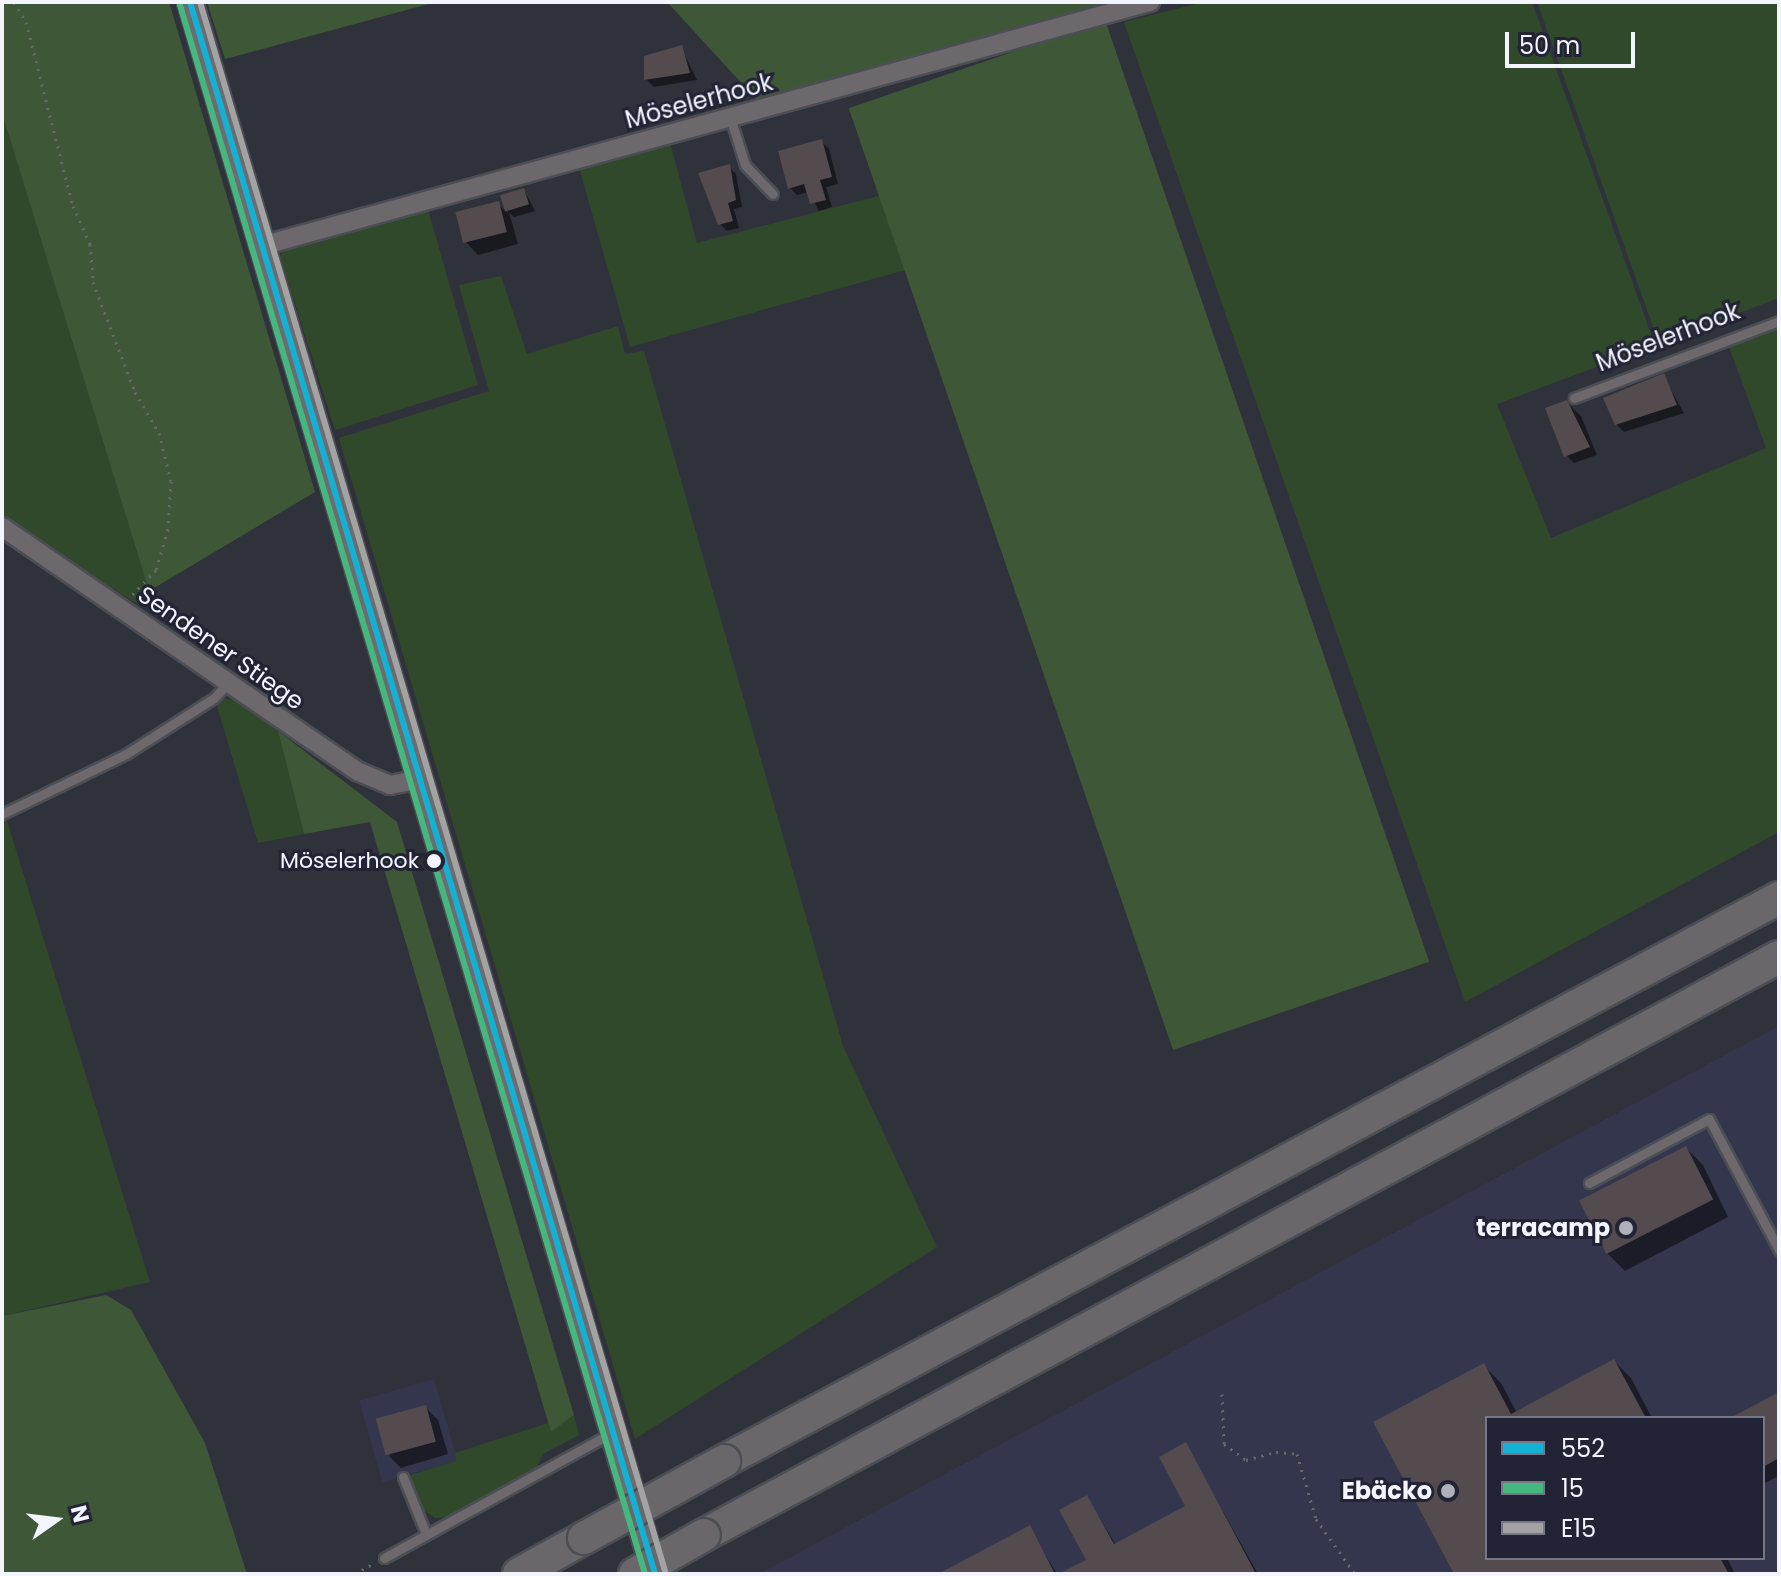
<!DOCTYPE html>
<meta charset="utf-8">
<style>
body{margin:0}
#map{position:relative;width:1781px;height:1576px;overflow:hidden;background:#30323b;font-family:Poppins,sans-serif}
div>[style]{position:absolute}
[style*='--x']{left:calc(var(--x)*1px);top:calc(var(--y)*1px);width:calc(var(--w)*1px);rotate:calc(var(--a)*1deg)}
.built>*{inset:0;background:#33364c;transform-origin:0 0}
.green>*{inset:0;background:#31492b}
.forest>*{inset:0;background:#3e5837;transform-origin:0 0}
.shadow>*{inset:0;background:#0007}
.building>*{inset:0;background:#534b4d;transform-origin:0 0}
.path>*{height:3px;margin-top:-1.5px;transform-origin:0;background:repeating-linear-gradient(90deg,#68676b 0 2px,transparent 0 8px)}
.roads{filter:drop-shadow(2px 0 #4c4e55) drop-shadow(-2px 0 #4c4e55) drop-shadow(0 2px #4c4e55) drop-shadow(0 -2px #4c4e55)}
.lane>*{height:9px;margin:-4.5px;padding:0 4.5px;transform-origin:4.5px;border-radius:4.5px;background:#6c686b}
.street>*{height:18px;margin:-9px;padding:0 9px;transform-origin:9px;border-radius:9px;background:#6c686b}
.secondary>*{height:24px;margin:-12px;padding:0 12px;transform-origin:12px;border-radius:12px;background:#6e6b6e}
.highway>*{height:32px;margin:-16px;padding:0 16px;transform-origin:16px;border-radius:16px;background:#6a676b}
.bridges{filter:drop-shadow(2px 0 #4c4e55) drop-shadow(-2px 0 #4c4e55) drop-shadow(0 2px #4c4e55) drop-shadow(0 -2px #4c4e55)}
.highway-bridge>*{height:32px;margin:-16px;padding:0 16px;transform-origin:16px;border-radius:16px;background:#6a676b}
.bus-1>*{height:6px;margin:-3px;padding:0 3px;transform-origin:3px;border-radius:3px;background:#13b2d5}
.bus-2>*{height:6px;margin:-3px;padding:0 3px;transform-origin:3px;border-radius:3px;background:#44b87e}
.bus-3>*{height:6px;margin:-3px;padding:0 3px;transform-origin:3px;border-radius:3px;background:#a3a3a3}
.dots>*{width:22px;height:22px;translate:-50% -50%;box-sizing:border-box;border:4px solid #222436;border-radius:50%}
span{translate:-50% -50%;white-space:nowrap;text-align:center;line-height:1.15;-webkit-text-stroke:6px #222436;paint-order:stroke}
.bus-label{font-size:22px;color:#f2f4fe}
.right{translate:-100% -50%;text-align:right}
.street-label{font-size:24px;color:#f2f4fe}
.poi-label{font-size:24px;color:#f2f4fe;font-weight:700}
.frame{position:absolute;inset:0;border:4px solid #f2f4fe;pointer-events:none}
.legend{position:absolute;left:1485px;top:1416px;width:280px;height:144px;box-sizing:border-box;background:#222436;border:2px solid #757786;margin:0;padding:10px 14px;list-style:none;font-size:24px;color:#f2f4fe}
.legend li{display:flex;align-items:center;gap:16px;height:40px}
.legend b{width:40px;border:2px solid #757786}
.north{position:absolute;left:16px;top:1480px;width:80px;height:80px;-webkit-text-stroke:6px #222436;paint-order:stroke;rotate:76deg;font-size:22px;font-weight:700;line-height:32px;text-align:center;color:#f2f4fe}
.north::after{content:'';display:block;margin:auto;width:28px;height:36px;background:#f2f4fe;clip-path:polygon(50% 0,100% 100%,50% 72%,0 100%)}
.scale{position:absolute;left:1505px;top:32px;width:130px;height:36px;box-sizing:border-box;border:4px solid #f2f4fe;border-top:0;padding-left:10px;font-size:24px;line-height:28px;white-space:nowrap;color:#f2f4fe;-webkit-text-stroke:6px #222436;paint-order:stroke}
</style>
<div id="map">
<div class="built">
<i style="clip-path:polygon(evenodd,1779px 1026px,1779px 1574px,759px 1574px,1779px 1026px,1487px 1418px,1763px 1418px,1763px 1558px,1487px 1558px,1487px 1418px)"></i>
<i style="left:434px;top:1379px;width:85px;height:78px;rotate:74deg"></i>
</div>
<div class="green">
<i style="clip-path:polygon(1204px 2px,1532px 2px,1655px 345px,1497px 404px,1551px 538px,1766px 448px,1728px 344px,1779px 325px,1779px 832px,1465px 1002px,1124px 22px)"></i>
<i style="clip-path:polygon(1537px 2px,1779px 2px,1779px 298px,1659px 343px)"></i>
<i style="clip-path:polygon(2px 113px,149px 591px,139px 605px,2px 518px)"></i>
<i style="clip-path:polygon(669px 139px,697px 243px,882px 195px,909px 269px,630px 347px,578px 164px)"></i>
<i style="clip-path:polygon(427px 206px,478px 385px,335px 430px,280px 256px,284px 248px)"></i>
<i style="clip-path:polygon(501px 276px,527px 354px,618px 326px,625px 354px,644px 351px,843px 1046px,937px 1247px,635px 1439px,339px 438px,489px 391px,459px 285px)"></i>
<i style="clip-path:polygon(224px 699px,234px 700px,278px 731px,304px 834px,258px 843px,216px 703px)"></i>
<i style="clip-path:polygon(6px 818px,150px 1282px,2px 1316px,2px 820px)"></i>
<i style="clip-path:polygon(574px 1415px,579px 1435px,543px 1454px,535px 1470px,449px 1517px,435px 1518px,418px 1506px,410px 1475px,456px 1461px,455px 1453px,548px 1423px,551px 1432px)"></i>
</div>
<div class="forest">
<i style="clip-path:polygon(2px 2px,169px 2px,315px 492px,149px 591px,2px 113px)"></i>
<i style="clip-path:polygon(207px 2px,436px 2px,225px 59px)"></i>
<i style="clip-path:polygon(667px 2px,1108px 2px,757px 100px)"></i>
<i style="left:1105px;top:20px;width:996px;height:271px;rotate:71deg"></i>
<i style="clip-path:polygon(278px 731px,397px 822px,574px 1415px,551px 1432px,370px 822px,304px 834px)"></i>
<i style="clip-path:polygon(106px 1295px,131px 1310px,205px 1443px,247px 1574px,2px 1574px,2px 1316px)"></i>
</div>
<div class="shadow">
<i style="clip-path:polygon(681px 47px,697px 80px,654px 87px,646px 79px)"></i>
<i style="clip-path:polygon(821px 141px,829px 149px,838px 184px,826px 187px,832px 207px,819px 211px,809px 192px,797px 195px,790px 188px)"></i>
<i style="clip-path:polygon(729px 167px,736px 174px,742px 207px,734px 209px,739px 228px,727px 231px,720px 224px)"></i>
<i style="clip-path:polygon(524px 190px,535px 211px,514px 217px,509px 212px,518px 244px,478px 255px,466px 242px,498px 204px,508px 213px,502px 196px)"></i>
<i style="clip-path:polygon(1663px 376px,1684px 413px,1624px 432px,1616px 424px)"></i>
<i style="clip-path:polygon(1566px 402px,1581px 416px,1597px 455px,1574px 463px,1566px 455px)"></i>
<i style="clip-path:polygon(1686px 1148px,1703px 1165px,1728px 1217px,1625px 1271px,1608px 1254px,1582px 1201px)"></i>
<i style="clip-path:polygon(1614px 1361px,1631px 1378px,1652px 1418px,1487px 1418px,1487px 1558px,1727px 1558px,1735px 1574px,1456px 1574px,1484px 1366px,1501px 1383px,1517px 1413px)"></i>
<i style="clip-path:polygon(1779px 1394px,1779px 1476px,1763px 1484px,1763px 1418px,1734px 1418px)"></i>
<i style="clip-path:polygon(425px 1407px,438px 1420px,448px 1454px,401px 1468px,389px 1456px)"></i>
<i style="clip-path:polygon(1186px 1445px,1258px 1574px,1063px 1574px,1089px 1561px,1087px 1497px,1116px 1545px,1188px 1507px)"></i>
<i style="clip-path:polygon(1029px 1528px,1057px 1574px,942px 1574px)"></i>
</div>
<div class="building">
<i style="clip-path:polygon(682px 45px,690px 73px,644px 80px,644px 56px)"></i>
<i style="clip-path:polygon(822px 139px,832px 177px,820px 180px,826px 200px,810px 204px,804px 184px,788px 189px,778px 151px)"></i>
<i style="clip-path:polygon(730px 164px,736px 200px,728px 203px,733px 221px,718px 225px,698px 173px)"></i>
<i style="left:524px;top:188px;width:17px;height:25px;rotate:73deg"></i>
<i style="left:499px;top:201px;width:32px;height:45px;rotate:76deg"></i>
<i style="clip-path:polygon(1664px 373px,1677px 405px,1615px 425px,1603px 398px)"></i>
<i style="clip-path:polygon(1567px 400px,1590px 447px,1564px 457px,1545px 408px)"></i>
<i style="left:1686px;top:1146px;width:60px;height:120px;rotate:63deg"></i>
<i style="clip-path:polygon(1614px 1359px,1646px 1418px,1487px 1418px,1487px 1558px,1720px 1558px,1729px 1574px,1454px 1574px,1373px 1422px,1484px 1363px,1511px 1414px)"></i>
<i style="clip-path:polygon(1779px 1392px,1779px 1458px,1763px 1467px,1763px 1418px,1730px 1418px)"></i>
<i style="left:426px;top:1405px;width:38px;height:52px;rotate:75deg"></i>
<i style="clip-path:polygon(1186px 1442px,1256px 1574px,1058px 1574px,1086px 1560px,1059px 1510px,1087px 1495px,1114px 1544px,1185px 1506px,1159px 1457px)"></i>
<i style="clip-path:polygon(1030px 1525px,1055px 1574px,938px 1574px)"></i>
</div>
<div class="path">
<i style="--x:14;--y:2;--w:23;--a:59"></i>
<i style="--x:26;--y:22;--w:190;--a:75.7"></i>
<i style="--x:73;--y:206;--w:42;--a:65.9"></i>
<i style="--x:90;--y:244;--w:38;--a:85"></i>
<i style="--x:93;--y:282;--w:118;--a:69.1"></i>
<i style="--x:135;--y:392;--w:48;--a:59.7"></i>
<i style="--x:159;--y:433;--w:49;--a:76"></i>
<i style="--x:171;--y:481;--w:48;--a:93.6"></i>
<i style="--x:168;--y:529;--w:43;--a:106.3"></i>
<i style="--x:156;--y:570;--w:35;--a:134"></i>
<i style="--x:1222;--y:1394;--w:50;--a:87.7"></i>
<i style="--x:1224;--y:1444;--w:27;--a:36"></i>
<i style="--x:1246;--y:1460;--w:31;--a:-15"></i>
<i style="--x:1276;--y:1452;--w:21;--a:5"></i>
<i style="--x:1297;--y:1454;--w:68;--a:73.7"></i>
<i style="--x:1316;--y:1519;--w:67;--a:54.7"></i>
<i style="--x:355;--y:1574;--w:22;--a:-30"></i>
</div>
<div class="roads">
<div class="lane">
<i style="--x:730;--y:117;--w:50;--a:72.6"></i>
<i style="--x:745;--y:165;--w:40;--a:46"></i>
<i style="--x:1574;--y:398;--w:219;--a:-20.6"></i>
<i style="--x:2;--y:814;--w:138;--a:-25.8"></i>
<i style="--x:126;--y:754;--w:104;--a:-32.5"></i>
<i style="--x:214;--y:698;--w:21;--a:-47"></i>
<i style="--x:1589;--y:1183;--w:136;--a:-28.1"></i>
<i style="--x:1709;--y:1119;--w:149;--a:61.9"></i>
<i style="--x:403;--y:1477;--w:61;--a:68"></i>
<i style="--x:384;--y:1558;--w:258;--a:-28.8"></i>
</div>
<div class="street">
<i style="--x:261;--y:246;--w:922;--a:-15.35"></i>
<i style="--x:2;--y:527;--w:431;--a:34.5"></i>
<i style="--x:357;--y:771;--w:36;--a:23"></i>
<i style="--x:390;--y:785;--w:31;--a:-11"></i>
</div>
<div class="secondary">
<i style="--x:190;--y:2;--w:1639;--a:73.52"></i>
</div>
<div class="highway">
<i style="--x:724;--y:1461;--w:1196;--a:-28.09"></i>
<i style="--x:704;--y:1535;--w:1221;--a:-28.27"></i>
<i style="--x:519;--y:1574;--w:74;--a:-29"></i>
</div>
</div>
<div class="bridges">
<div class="highway-bridge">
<i style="--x:584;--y:1538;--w:160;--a:-28.8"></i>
<i style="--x:635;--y:1574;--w:79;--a:-29.5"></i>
</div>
</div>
<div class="bus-1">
<i style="--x:190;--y:2;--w:1639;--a:73.52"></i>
</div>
<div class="bus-2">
<i style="--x:180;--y:5;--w:1636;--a:73.49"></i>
</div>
<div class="bus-3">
<i style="--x:200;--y:2;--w:1636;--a:73.49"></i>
</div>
<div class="dots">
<i style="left:434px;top:861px;background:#f2f4fe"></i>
<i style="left:1626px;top:1228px;background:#aeb0ba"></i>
<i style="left:1448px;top:1491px;background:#aeb0ba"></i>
</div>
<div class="bus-label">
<span class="right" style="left:419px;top:861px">Möselerhook</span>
</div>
<div class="street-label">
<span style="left:699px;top:101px;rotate:-15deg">Möselerhook</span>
<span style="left:1668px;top:337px;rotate:-21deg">Möselerhook</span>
<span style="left:221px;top:648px;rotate:35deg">Sendener Stiege</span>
</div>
<div class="poi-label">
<span class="right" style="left:1610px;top:1228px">terracamp</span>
<span class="right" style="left:1432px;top:1491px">Ebäcko</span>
</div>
<div class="frame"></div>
<ul class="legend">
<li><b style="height:10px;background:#13b2d5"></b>552</li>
<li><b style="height:10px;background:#44b87e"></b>15</li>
<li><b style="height:10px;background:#a3a3a3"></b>E15</li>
</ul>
<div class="north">N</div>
<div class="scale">50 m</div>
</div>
